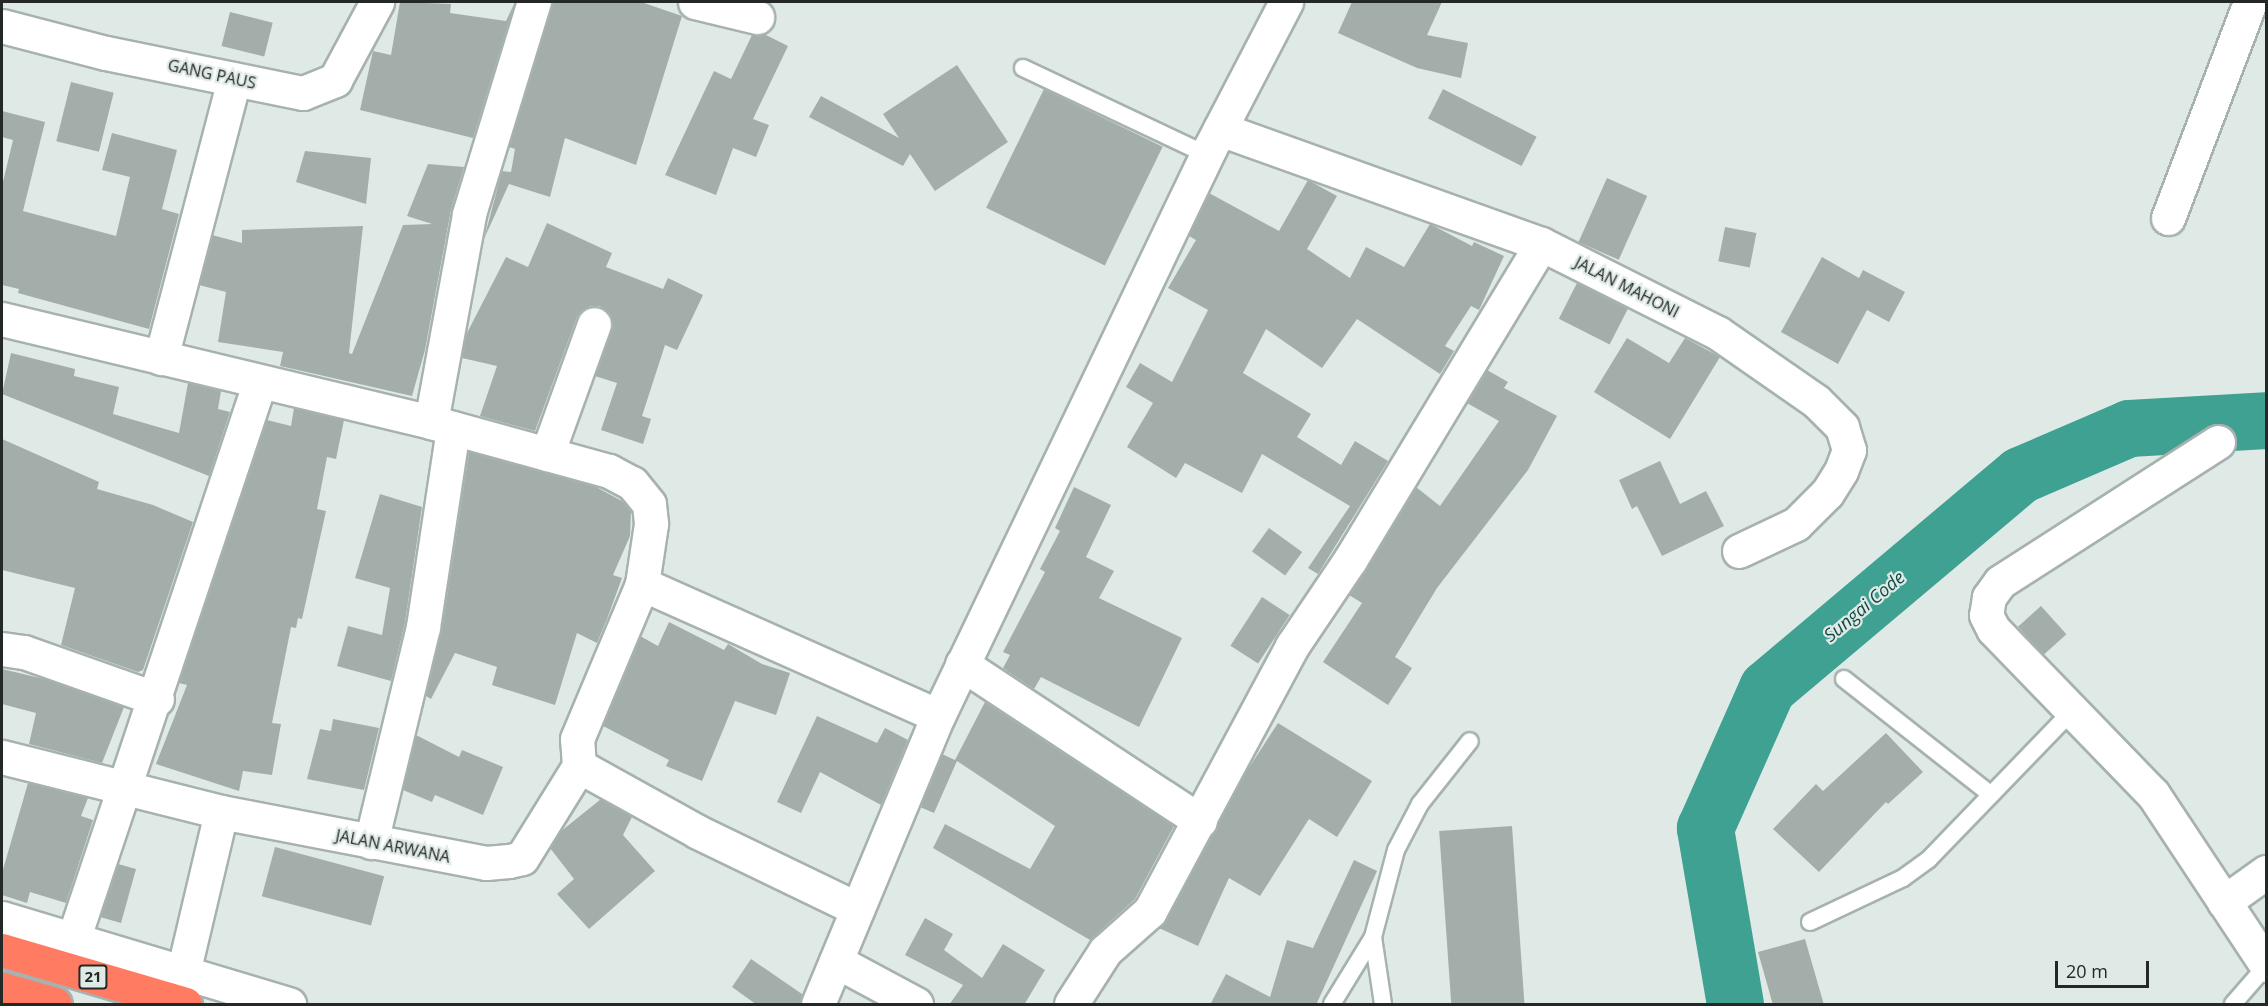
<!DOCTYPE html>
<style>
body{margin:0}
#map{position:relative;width:2268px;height:1006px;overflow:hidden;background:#dfeae7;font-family:"Open Sans",sans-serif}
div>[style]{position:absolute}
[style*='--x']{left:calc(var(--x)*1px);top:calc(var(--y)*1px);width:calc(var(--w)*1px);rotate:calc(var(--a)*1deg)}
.river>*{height:57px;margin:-28.5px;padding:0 28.5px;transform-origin:28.5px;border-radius:28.5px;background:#3fa191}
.building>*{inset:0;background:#a3aeab;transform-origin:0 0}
.roads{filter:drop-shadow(2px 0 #a7b2b0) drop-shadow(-2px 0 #a7b2b0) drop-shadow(0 2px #a7b2b0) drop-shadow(0 -2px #a7b2b0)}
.lane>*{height:16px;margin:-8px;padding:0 8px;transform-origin:8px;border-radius:8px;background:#fff}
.street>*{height:33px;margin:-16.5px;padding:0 16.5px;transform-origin:16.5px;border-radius:16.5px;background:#fff}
.secondary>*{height:33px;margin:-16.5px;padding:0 16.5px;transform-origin:16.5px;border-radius:16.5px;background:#fff}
.highway>*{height:33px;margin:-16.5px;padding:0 16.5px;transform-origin:16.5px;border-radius:16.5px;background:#ff7c62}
span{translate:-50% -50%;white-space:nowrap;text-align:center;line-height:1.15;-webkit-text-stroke:4.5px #dfeae7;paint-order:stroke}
.shield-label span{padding:2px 4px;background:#dfeae7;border:2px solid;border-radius:4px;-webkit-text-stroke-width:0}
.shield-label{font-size:15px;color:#242827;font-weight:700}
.street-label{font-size:16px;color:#242827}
.water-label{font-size:18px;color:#114a42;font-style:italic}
.frame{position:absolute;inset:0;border:3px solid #242827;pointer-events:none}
.scale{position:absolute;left:2055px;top:961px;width:94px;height:27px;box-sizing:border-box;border:3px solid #242827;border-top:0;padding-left:8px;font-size:18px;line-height:21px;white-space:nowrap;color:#242827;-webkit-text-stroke:4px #dfeae7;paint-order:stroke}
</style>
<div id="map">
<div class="river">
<i style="--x:1735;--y:1004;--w:179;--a:-99.7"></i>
<i style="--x:1705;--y:828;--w:153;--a:-66.1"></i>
<i style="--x:1767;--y:688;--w:331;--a:-40.1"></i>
<i style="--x:2020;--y:475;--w:119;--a:-23.3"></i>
<i style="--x:2129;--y:428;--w:137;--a:-3.3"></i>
</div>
<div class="building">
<i style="clip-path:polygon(400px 2px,451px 4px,450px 13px,506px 21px,515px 2px,473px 138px,360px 110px,373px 51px,391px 55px)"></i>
<i style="clip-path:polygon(552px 2px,641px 2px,682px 16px,636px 165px,565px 138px,550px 197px,509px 184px,484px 239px,502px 171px,511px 172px,515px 149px,509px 147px)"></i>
<i style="clip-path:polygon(1352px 2px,1442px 2px,1427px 35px,1468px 43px,1461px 78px,1417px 68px,1338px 33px)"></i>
<i style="left:230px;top:12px;width:44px;height:35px;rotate:14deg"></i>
<i style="clip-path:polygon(764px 34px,788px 46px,753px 119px,769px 125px,756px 157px,733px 148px,716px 195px,665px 175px,714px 71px,731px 79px,752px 35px)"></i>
<i style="clip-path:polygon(957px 65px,1008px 142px,935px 191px,910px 154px,903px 166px,809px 117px,821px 96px,899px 138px,883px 114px)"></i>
<i style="left:71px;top:82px;width:44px;height:61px;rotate:14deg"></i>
<i style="left:1044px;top:89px;width:132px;height:132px;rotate:26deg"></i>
<i style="left:1443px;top:89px;width:105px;height:33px;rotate:27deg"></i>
<i style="clip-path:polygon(2px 111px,45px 122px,23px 211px,116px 236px,130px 177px,102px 170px,112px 133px,177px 150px,162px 209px,179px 214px,149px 329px,18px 293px,19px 289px,2px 285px,2px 186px,13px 140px,2px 137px)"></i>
<i style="clip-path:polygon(305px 151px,371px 158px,366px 204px,296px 182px)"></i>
<i style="clip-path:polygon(428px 164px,464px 167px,451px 210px,425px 350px,412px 396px,280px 366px,283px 352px,218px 342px,226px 292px,199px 285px,212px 235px,242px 243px,242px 230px,363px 226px,349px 353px,352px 354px,403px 225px,432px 224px,407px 216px)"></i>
<i style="left:1607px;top:178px;width:44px;height:70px;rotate:24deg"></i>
<i style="clip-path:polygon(1308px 180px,1337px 196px,1307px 249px,1350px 278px,1366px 247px,1404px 267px,1430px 224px,1472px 246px,1474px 242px,1504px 256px,1479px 310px,1471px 306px,1445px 346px,1454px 351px,1440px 374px,1357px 319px,1322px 368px,1266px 329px,1243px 373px,1311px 414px,1297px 437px,1341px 465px,1355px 441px,1388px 461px,1318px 574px,1308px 568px,1350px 506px,1262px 454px,1242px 493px,1185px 463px,1176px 478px,1127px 447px,1153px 403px,1126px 387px,1140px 363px,1172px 382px,1208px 310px,1168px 288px,1196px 240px,1189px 236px,1209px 193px,1279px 231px)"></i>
<i style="clip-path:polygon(547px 223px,612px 253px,606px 267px,663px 289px,668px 278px,703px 295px,677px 350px,665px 345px,642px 416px,651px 419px,643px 444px,601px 430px,617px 383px,595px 376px,612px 321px,600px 306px,590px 306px,577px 317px,535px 431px,480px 416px,497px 366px,462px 358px,466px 335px,506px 257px,528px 267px)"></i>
<i style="left:1725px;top:227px;width:32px;height:35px;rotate:11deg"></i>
<i style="clip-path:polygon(1822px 257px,1859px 278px,1863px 270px,1905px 292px,1889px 322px,1867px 310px,1838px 364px,1781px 332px)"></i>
<i style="left:1577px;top:283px;width:57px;height:40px;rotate:27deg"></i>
<i style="clip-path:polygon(1627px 338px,1669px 363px,1685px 338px,1720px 357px,1670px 439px,1594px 392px)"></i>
<i style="clip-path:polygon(11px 353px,75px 369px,74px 376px,119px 387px,113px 414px,179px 433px,188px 383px,221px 391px,218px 409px,230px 412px,209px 476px,2px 394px)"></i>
<i style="clip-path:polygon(1487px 370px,1508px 382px,1504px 388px,1557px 416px,1528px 470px,1437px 588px,1395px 657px,1412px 668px,1388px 705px,1323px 662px,1362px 603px,1349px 595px,1416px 487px,1440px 506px,1499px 421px,1467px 403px)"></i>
<i style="clip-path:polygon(294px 408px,344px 420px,336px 459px,327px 457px,317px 509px,326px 511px,302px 619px,298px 618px,296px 628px,291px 627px,272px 723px,281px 724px,272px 775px,243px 771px,239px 791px,156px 764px,187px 685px,179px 683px,267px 420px,291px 426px)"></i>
<i style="clip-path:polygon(2px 439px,99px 482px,97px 489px,153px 505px,193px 522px,143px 670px,138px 672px,61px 645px,75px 588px,2px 570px)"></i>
<i style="clip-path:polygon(469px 452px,596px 487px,622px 501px,631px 511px,630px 536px,613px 575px,622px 578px,607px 619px,597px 643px,577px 633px,555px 705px,492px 685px,497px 667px,455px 653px,431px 699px,426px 696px,442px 630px)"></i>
<i style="clip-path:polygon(1660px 461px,1680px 504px,1706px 491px,1724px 526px,1662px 556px,1637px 506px,1632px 509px,1619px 480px)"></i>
<i style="clip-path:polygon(1074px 487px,1111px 505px,1086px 557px,1114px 571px,1099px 598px,1182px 638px,1139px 727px,1041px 677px,1034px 689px,1003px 668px,1010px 655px,1003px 652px,1045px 572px,1040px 569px,1060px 531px,1055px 528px)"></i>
<i style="clip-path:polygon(380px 494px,422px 507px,405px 623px,391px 681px,337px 666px,348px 626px,382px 635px,390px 588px,355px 578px)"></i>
<i style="left:1269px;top:528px;width:41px;height:29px;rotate:36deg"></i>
<i style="left:1262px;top:597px;width:33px;height:58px;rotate:33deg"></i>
<i style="left:2041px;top:606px;width:38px;height:31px;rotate:48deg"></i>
<i style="clip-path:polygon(669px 622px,724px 650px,728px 644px,762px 664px,790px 673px,776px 715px,735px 701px,702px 781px,666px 766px,669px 760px,603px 726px,640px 636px,658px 646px)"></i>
<i style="clip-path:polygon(2px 669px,44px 679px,124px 707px,102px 763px,29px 744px,36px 713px,2px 704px)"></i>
<i style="clip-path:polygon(985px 702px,1174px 826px,1135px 899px,1090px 940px,933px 848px,945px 824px,1030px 869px,1055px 826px,957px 761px,934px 813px,920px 807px,942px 754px,955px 760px)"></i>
<i style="clip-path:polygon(817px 716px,877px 743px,885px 728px,908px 740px,881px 805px,820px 772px,801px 813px,777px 802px)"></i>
<i style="clip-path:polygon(333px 719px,379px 728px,364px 790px,307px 779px,320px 729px,331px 731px)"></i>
<i style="clip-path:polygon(1278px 723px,1372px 781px,1337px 837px,1309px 819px,1260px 896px,1229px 878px,1198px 946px,1159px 928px,1241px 780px)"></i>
<i style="clip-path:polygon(1886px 733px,1923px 772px,1888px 804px,1886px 802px,1819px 872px,1773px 829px,1816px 784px,1823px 791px)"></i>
<i style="clip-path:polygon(416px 735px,459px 757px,462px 750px,503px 767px,483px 815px,435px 795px,432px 802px,403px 790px)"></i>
<i style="clip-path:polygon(28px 783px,88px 798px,81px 816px,93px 820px,66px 903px,30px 892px,27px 903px,2px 895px,2px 873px)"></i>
<i style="clip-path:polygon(601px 799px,632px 817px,623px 835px,655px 871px,589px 929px,557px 894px,574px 879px,550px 848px,560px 832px)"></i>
<i style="left:1512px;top:826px;width:180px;height:73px;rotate:86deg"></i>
<i style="left:275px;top:847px;width:113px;height:51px;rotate:15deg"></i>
<i style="clip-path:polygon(1354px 860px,1377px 871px,1316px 1005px,1210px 1005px,1226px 974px,1270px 997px,1287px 940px,1313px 948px)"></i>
<i style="clip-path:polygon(118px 864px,136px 869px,121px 923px,100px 917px)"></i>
<i style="clip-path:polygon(925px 918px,953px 934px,944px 950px,982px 978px,1003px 944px,1045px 970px,1024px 1005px,949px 1005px,963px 985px,905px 955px)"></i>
<i style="clip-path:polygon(1805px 939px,1824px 1005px,1773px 1005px,1758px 952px)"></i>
<i style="clip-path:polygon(751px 959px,802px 994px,800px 1005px,757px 1005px,732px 987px)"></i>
</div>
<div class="roads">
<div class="lane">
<i style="--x:1023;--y:68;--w:204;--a:25.3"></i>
<i style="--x:1844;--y:679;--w:184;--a:38.2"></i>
<i style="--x:1810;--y:922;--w:103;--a:-25.3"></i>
<i style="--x:1903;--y:878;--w:32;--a:-36"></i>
<i style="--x:1929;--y:859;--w:207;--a:-46"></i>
<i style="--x:1373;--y:937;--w:68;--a:81.5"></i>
<i style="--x:1332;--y:1004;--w:79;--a:-58.5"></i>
<i style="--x:1373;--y:937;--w:90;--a:-75.2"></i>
<i style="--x:1396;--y:850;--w:52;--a:-62.4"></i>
<i style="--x:1420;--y:804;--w:80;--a:-51.6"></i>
<i style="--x:2233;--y:1004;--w:50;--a:-49"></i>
</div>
<div class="street">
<i style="--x:695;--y:2;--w:64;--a:13.6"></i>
<i style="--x:2;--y:26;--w:107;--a:14.6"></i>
<i style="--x:106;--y:53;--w:201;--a:11.5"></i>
<i style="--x:303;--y:93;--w:35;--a:-22"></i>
<i style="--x:335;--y:80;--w:89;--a:-61.7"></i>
<i style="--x:1220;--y:129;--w:341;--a:19.7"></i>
<i style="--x:1541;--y:244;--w:198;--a:26.7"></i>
<i style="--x:1718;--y:333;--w:119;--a:34.8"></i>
<i style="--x:1816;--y:401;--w:37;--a:45"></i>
<i style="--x:1842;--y:427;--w:24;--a:73"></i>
<i style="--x:1849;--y:450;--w:22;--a:111"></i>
<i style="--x:1841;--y:471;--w:26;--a:122"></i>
<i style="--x:1827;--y:493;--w:44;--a:135"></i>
<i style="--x:1796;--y:524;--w:63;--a:154.7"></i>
<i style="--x:2168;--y:218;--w:231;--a:-69.2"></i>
<i style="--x:2;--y:319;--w:441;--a:13.5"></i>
<i style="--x:431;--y:422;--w:185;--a:15.4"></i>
<i style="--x:609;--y:471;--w:26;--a:28"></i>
<i style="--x:632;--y:483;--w:27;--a:51"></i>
<i style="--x:649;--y:504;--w:20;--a:84"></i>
<i style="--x:651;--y:524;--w:61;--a:98.5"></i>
<i style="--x:642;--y:584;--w:324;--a:24"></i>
<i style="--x:938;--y:716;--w:630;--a:-64.41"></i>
<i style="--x:1210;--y:148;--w:165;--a:-62.5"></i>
<i style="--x:161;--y:358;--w:288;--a:-75.3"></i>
<i style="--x:431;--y:422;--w:211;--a:-79.6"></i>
<i style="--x:469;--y:214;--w:222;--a:-73"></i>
<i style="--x:2218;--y:442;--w:259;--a:147.3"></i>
<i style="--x:2000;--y:582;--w:19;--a:126"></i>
<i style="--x:1989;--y:597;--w:18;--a:99"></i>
<i style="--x:1986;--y:615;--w:16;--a:63"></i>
<i style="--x:1993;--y:629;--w:230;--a:45.9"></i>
<i style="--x:2153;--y:794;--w:205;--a:56.5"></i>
<i style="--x:547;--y:454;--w:138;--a:-70.1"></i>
<i style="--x:2;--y:649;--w:22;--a:8"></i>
<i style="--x:24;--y:652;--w:141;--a:19.5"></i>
<i style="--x:962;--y:664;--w:285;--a:33.4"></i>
<i style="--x:2;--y:757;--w:226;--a:14.1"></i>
<i style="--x:221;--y:812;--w:270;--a:10.9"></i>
<i style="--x:486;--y:863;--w:23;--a:-5"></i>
<i style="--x:509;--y:861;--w:13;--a:-13"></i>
<i style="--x:522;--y:858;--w:108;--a:-58.2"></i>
<i style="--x:579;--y:766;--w:27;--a:-94"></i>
<i style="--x:577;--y:739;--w:168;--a:-67.2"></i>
<i style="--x:579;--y:766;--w:136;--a:29"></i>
<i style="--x:698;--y:832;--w:177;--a:25.8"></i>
<i style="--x:371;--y:842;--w:221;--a:-76.4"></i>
<i style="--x:423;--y:627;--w:201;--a:-81.4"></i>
<i style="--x:2224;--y:902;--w:52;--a:-35.5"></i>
<i style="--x:73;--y:940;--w:589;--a:-71.5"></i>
<i style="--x:836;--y:961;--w:91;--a:28.3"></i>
<i style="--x:183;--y:973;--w:165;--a:-76.7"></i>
<i style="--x:818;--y:1004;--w:312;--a:-67.4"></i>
<i style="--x:1071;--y:1004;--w:63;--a:-57.3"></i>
<i style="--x:1105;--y:951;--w:60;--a:-41.6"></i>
<i style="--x:1150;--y:911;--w:301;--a:-61.8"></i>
<i style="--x:1292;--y:646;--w:104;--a:-56"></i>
<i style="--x:1350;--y:560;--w:369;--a:-58.8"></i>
</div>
<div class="secondary">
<i style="--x:2;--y:918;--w:300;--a:16.7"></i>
</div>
<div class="highway">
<i style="--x:2;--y:950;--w:191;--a:16.4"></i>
<i style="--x:2;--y:989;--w:55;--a:15.8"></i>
</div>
</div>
<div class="shield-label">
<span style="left:93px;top:977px">21</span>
</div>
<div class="street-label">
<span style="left:212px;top:74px;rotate:12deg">GANG PAUS</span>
<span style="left:1627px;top:287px;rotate:27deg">JALAN MAHONI</span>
<span style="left:393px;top:846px;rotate:11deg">JALAN ARWANA</span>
</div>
<div class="water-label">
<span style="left:1864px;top:606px;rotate:-40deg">Sungai Code</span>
</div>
<div class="frame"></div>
<div class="scale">20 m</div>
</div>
